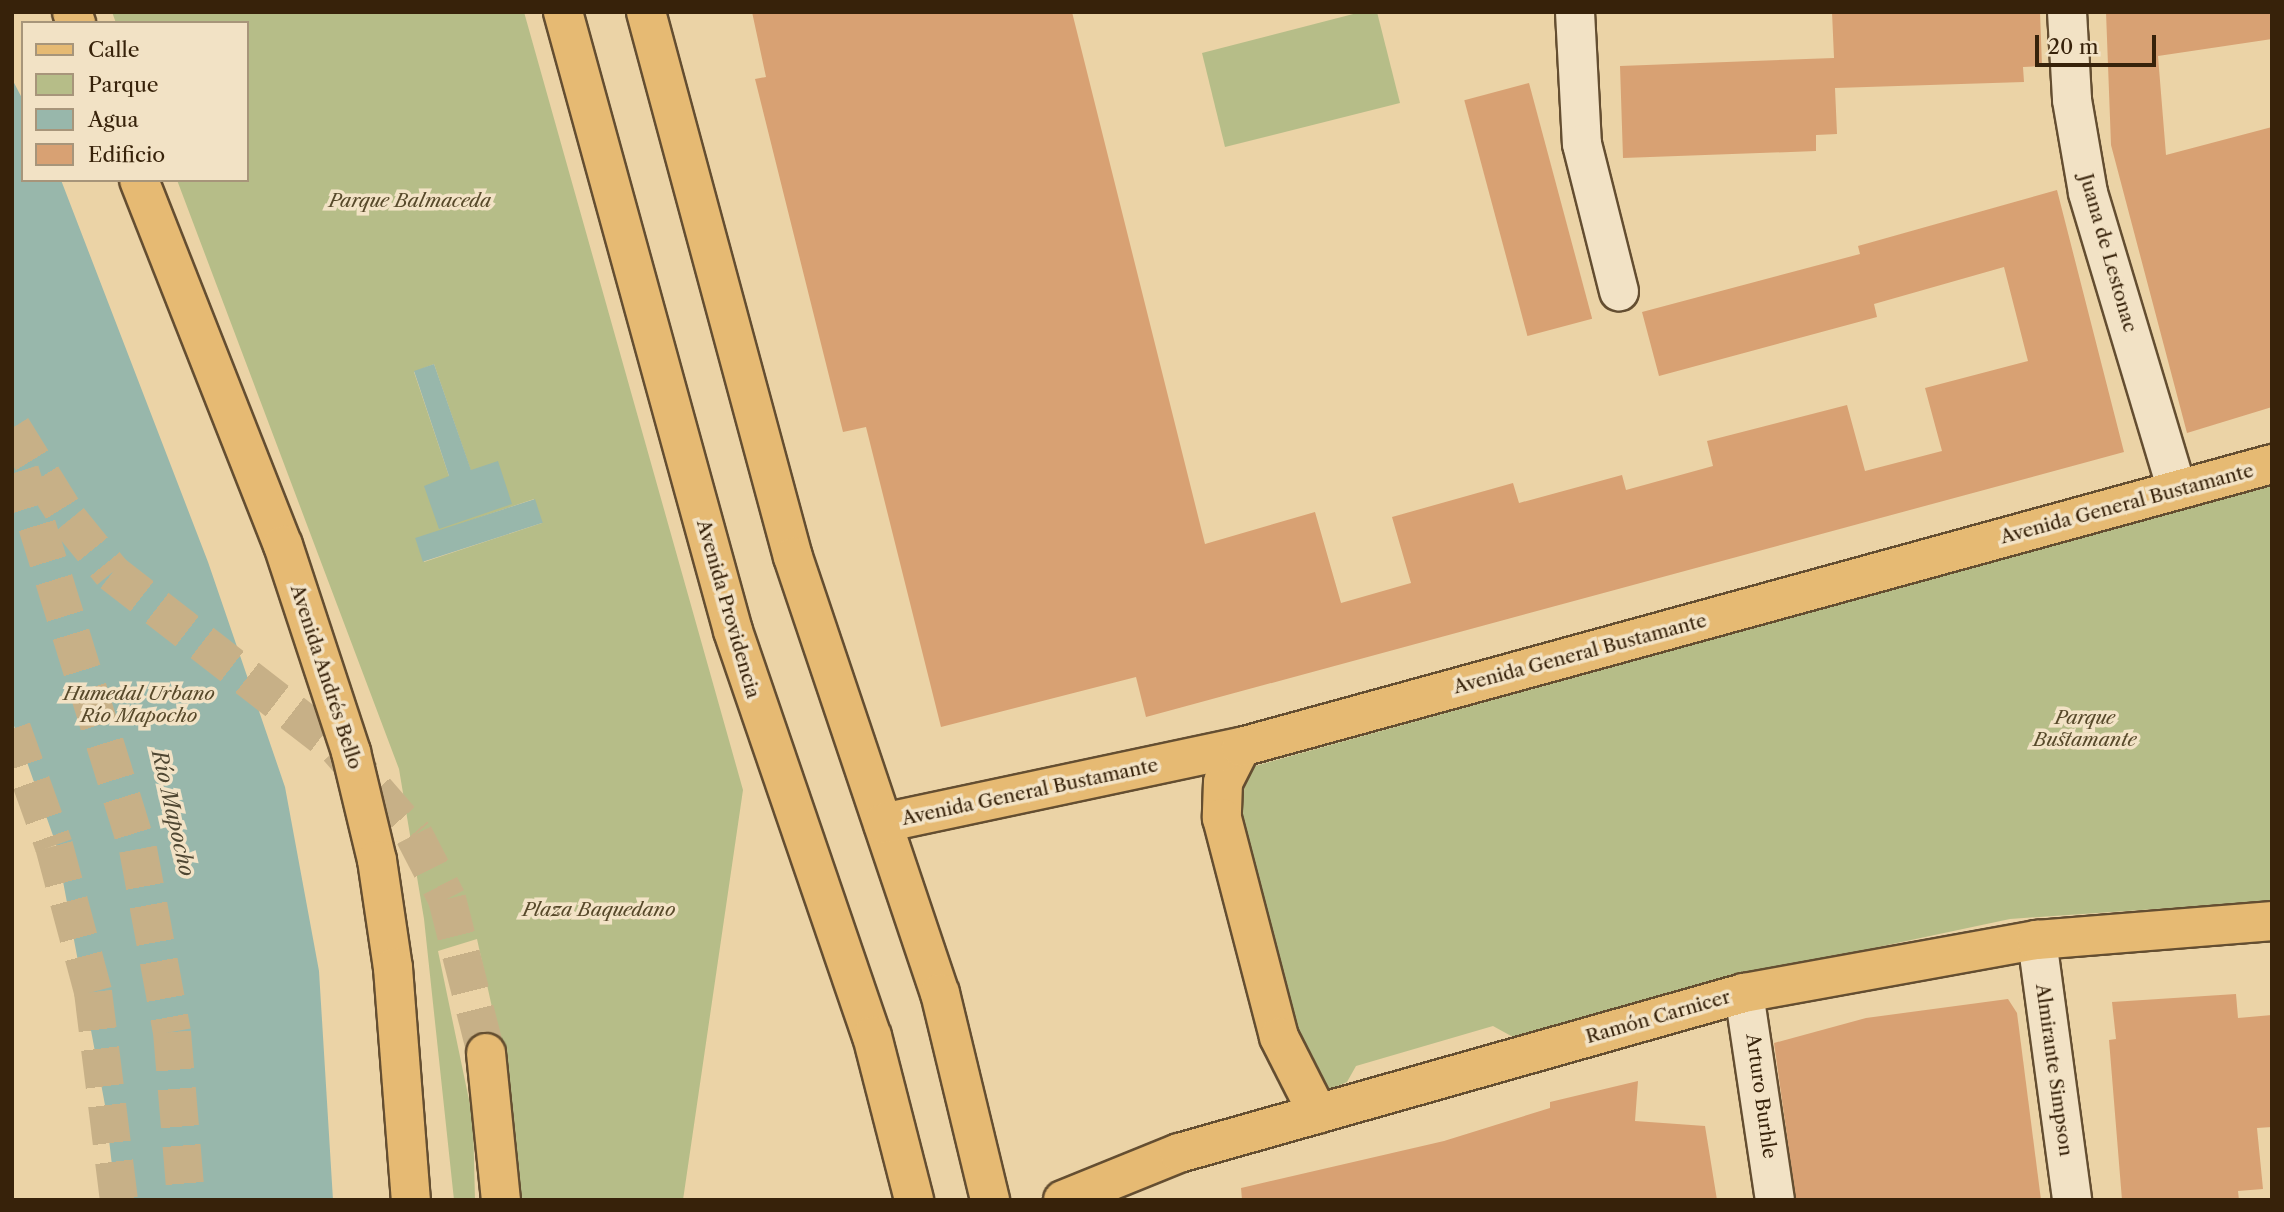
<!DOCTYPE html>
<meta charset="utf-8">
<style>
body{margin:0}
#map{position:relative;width:2284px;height:1212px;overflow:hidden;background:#ebd3a6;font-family:"Libre Caslon Text",serif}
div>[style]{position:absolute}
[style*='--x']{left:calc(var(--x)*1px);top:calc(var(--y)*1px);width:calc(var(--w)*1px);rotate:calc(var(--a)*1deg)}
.green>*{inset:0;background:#b6bd88}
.water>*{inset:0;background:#98b7ab;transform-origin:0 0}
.building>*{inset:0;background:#d8a173;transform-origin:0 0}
.highway-tunnel>*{height:38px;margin-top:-19px;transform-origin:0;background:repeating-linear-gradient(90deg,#c7b087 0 38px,transparent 0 57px)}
.roads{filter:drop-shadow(2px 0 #644e31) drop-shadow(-2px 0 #644e31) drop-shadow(0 2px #644e31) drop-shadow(0 -2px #644e31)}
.minor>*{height:38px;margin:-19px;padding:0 19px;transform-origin:19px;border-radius:19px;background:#f2e2c5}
.major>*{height:38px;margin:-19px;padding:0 19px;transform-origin:19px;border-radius:19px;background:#e6ba73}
.highway>*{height:38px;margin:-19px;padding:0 19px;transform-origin:19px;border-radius:19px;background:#e6ba73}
span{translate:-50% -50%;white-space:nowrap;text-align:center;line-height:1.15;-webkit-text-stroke:7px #f2e2c5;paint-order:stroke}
.park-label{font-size:19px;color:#57492a;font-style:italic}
.street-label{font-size:19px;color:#37220a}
.water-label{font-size:21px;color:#4f4732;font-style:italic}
.frame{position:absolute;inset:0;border:14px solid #37220a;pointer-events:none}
.legend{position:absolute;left:21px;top:21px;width:228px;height:161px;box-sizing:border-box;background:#f2e2c5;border:2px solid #a7957a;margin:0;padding:9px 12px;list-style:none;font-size:21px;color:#37220a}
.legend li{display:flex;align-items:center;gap:14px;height:35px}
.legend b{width:35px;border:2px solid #a7957a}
.scale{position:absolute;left:2035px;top:35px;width:121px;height:32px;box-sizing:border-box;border:4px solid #37220a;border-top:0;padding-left:9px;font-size:21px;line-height:24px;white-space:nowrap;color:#37220a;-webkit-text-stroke:5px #f2e2c5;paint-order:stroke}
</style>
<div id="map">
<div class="green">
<i style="clip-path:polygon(evenodd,112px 12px,524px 12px,743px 790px,683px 1200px,519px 1200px,502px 1053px,477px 939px,438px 951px,473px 1119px,475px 1200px,454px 1200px,424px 919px,399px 769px,177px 180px,247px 180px,247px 23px,116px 23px,112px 12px,434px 364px,471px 471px,449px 476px,414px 372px,434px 364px,112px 12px,534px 499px,542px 523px,424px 562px,416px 539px,534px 499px)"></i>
<i style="clip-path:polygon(1361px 12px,1377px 12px,1400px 103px,1225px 147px,1202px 53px)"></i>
<i style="clip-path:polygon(2272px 484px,2272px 901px,2010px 919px,1708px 983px,1513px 1037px,1493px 1026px,1356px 1066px,1347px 1082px,1331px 1089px,1309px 1076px,1239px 818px,1240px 781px,1255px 766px)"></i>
</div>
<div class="water">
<i style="clip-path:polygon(12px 79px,23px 100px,23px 180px,61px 180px,208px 562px,285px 787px,319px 971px,333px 1200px,116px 1200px,105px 1105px,56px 844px,12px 720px)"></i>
<i style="clip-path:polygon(434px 364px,471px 470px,498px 461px,512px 504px,439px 529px,424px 486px,449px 476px,414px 371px)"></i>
<i style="left:535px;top:499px;width:25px;height:126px;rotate:72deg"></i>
</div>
<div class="building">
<i style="clip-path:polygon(752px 12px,1072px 12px,1205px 544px,1315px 512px,1341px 603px,1411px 583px,1392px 517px,1513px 483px,1519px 503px,1622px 475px,1626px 490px,1713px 466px,1707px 441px,1847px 405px,1865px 471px,1942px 451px,1925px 388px,2028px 361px,2004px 267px,1874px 304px,1877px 317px,1659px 376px,1642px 312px,1860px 254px,1858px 246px,2057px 190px,2124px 452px,1146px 717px,1136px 677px,941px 727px,866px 427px,843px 432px,755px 79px,766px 77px)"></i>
<i style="clip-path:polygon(1832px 12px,2040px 12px,2042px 66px,2023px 67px,2024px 82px,1835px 88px,1837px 134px,1816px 135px,1816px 151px,1623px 158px,1620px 66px,1834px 58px)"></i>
<i style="clip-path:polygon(2106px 12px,2272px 12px,2272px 39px,2158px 56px,2166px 155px,2272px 127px,2272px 407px,2187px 433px,2111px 145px)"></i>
<i style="left:1529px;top:83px;width:244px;height:67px;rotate:75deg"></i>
<i style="clip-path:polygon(2236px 994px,2238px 1018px,2272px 1015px,2272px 1127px,2257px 1128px,2263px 1189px,2238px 1191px,2239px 1200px,2122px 1200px,2109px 1040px,2116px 1039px,2112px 1002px)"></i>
<i style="clip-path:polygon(2008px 999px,2017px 1013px,2041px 1200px,1796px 1200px,1774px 1043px,1866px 1018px)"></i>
<i style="clip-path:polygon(1638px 1081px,1635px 1121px,1705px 1126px,1717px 1200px,1242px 1200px,1241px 1188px,1444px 1141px,1550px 1108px,1550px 1102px)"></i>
</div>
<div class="highway-tunnel">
<i style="--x:12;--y:428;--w:108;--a:58.2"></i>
<i style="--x:69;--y:520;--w:68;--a:50.9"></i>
<i style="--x:112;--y:573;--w:286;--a:37.8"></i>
<i style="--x:338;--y:748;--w:116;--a:48.9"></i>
<i style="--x:414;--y:835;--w:72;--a:62.7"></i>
<i style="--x:447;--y:899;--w:159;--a:75.8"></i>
<i style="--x:20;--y:471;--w:396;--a:72.7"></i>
<i style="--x:138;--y:849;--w:186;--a:79.5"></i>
<i style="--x:172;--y:1032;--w:169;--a:85.2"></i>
<i style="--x:12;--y:729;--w:124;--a:70.3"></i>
<i style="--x:54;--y:846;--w:151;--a:75"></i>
<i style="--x:93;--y:992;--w:210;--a:82.9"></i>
</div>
<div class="roads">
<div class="minor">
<i style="--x:1575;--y:12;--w:132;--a:87"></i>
<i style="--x:1582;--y:144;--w:152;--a:75.9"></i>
<i style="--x:2067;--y:12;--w:88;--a:86.7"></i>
<i style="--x:2072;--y:100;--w:94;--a:80.2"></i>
<i style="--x:2088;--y:193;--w:309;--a:73.3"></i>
<i style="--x:2037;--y:940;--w:262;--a:82.3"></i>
<i style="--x:1744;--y:993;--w:209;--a:81.5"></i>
</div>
<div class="major">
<i style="--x:72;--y:12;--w:12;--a:70"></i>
<i style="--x:563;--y:12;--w:642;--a:74.64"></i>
<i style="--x:733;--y:631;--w:428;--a:71.1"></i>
<i style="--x:872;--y:1036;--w:169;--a:75.6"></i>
<i style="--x:646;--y:12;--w:564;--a:74.91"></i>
<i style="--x:793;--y:557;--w:460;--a:71.4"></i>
<i style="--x:940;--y:993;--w:213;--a:76.4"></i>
<i style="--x:139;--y:180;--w:392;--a:68.5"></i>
<i style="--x:283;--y:545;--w:218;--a:71.8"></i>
<i style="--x:351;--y:752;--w:111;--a:76.5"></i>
<i style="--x:377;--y:860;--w:109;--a:81.6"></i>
<i style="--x:393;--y:968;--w:233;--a:85.6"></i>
<i style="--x:1241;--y:747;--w:39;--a:117"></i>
<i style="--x:1223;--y:782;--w:36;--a:92"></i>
<i style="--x:1222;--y:818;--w:226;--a:75.4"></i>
<i style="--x:1279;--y:1037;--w:86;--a:63.1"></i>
<i style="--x:883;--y:823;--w:366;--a:-12"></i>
<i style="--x:1241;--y:747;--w:1069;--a:-15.35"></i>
<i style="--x:1063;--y:1200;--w:125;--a:-22.1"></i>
<i style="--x:1179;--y:1153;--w:587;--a:-15.81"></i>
<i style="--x:1744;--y:993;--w:298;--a:-10.3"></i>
<i style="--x:2037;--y:940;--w:236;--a:-4.6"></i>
</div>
<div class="highway">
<i style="--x:486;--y:1053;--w:148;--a:84.2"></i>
</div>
</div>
<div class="park-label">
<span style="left:410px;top:201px">Parque Balmaceda</span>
<span style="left:139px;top:705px">Humedal Urbano<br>Río Mapocho</span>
<span style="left:2085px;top:729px">Parque<br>Bustamante</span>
<span style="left:599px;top:910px">Plaza Baquedano</span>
</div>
<div class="street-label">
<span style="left:2108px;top:253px;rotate:74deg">Juana de Lestonac</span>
<span style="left:2127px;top:504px;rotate:-15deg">Avenida General Bustamante</span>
<span style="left:728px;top:609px;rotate:74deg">Avenida Providencia</span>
<span style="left:1580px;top:654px;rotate:-15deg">Avenida General Bustamante</span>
<span style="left:326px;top:677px;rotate:72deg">Avenida Andrés Bello</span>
<span style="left:1030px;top:792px;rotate:-12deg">Avenida General Bustamante</span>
<span style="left:1658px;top:1017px;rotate:-16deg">Ramón Carnicer</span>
<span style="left:2054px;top:1070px;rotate:82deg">Almirante Simpson</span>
<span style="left:1761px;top:1096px;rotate:82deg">Arturo Burhle</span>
</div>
<div class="water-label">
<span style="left:173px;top:813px;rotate:77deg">Río Mapocho</span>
</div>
<div class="frame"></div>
<ul class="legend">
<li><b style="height:9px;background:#e6ba73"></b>Calle</li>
<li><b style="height:19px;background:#b6bd88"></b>Parque</li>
<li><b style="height:19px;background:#98b7ab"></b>Agua</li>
<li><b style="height:19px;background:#d8a173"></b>Edificio</li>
</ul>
<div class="scale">20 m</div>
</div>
